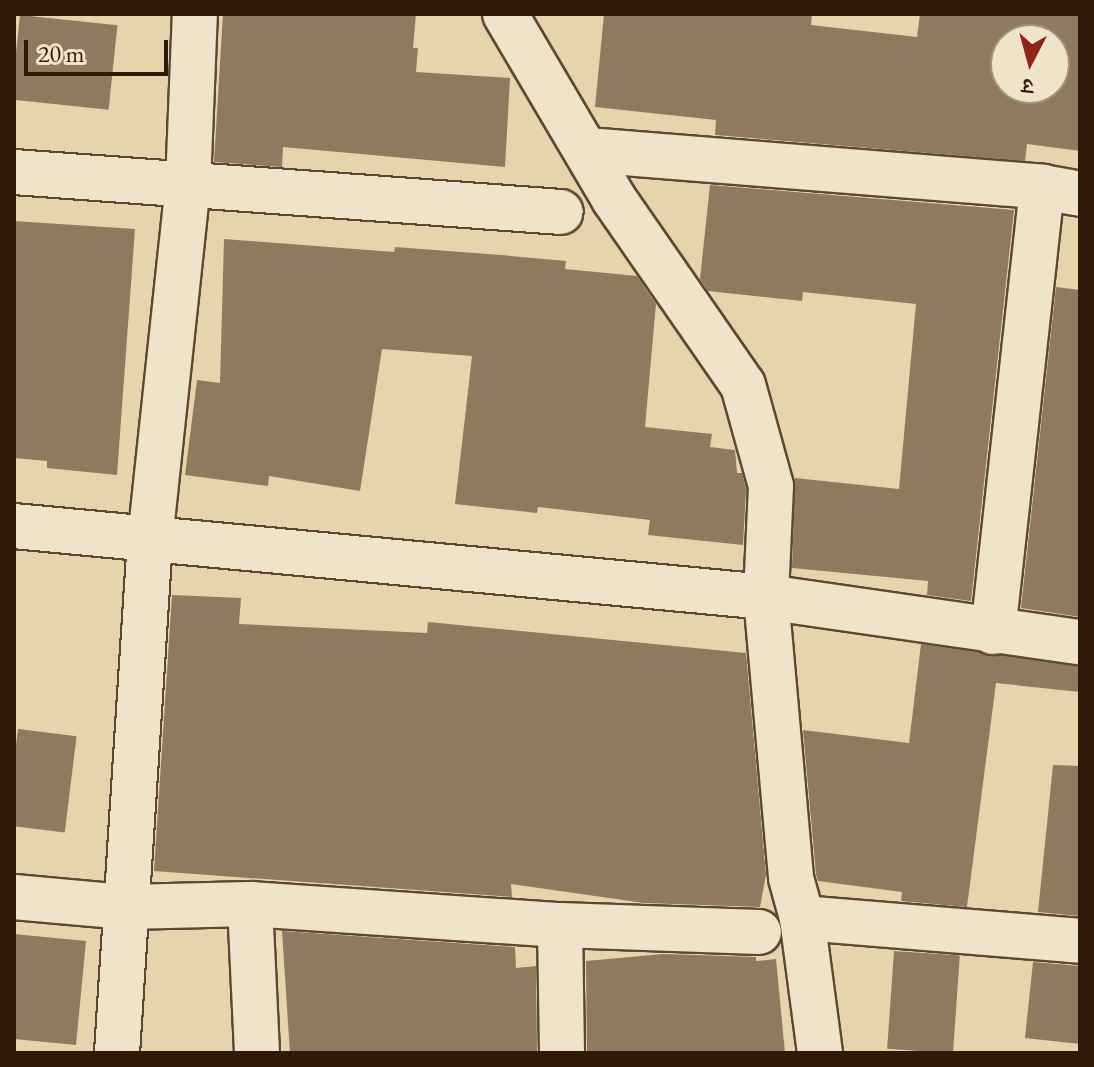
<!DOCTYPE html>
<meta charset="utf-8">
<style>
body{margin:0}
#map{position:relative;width:1094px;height:1067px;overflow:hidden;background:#e6d4ad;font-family:"EB Garamond","Noto Serif Devanagari",serif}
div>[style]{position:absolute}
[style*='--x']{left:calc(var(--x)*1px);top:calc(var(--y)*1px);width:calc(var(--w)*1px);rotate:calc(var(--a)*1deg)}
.building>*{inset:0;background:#8f7a5f;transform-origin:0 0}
.roads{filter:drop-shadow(2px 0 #5e4833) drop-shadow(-2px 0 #5e4833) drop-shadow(0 2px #5e4833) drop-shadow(0 -2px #5e4833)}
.minor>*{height:44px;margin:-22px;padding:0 22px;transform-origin:22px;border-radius:22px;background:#efe3ca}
span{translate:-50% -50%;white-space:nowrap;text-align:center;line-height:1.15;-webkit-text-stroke:6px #efe3ca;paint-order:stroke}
.frame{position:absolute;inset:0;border:16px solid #31190a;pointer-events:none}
.north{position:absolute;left:990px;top:24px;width:80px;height:80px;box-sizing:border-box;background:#efe3ca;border:2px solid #a3927d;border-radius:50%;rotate:186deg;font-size:22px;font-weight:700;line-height:32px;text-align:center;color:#31190a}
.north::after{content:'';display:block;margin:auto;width:28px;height:36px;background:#8f2418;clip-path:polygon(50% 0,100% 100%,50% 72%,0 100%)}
.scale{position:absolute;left:24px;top:40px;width:144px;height:36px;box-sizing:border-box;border:4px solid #31190a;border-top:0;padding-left:10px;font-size:24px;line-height:28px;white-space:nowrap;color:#31190a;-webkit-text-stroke:6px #efe3ca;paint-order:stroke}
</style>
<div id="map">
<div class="building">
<i style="clip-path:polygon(223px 14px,416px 14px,413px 48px,418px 48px,416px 72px,510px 78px,505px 167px,283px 147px,282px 167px,214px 162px)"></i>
<i style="clip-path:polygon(evenodd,604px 14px,812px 14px,811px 25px,917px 37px,920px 14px,1080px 14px,1080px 151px,1027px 144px,1025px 161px,715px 135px,716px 120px,595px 107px,604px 14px,1006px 40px,1054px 40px,1054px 88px,1006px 88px,1006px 40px)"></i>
<i style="left:20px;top:15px;width:98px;height:85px;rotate:6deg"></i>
<i style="clip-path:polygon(710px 185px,1014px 210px,971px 601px,927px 595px,928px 581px,792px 568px,795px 478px,899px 489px,916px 304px,803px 292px,802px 301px,708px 291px,700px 279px)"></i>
<i style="clip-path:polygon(14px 221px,135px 229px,117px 475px,47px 468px,47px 461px,14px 458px)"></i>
<i style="clip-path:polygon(224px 239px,394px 252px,395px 247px,501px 255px,566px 261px,565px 269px,637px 276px,656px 304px,645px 427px,712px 434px,710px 447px,735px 450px,737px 473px,742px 473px,746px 489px,743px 545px,648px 535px,650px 520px,538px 507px,537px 513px,455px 504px,472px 356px,382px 349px,360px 491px,269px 476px,268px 486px,185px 475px,197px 380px,220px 383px)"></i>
<i style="clip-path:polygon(1056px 287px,1080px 290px,1080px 617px,1021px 608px)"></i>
<i style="clip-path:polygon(172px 595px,241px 598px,239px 624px,427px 633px,428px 622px,746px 653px,766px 875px,760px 907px,644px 903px,511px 884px,512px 897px,154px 871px)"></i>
<i style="clip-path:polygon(921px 644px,1080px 666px,1080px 692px,996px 683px,967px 907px,901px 901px,902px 892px,818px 881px,816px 874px,803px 730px,909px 743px)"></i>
<i style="left:18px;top:729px;width:59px;height:97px;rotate:7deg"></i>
<i style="clip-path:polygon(1053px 765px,1080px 766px,1080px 916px,1038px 912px)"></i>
<i style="clip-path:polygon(282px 931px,515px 947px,516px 968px,536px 966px,537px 1053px,290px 1053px)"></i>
<i style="clip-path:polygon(14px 934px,86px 941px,76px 1045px,14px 1039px)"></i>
<i style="left:894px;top:951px;width:66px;height:98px;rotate:4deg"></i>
<i style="clip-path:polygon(663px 954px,756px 957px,756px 961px,776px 959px,785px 1053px,587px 1053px,586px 961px)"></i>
<i style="clip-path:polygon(1033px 962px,1080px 966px,1080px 1044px,1025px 1038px)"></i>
</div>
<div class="roads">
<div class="minor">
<i style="--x:505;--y:14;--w:215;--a:59.5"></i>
<i style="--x:614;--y:199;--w:226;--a:55.3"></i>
<i style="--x:743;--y:385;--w:105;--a:74.5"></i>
<i style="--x:771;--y:486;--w:111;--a:92.6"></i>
<i style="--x:766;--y:597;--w:282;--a:84.9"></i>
<i style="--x:791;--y:878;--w:41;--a:74.6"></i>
<i style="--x:802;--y:918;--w:136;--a:82.4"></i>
<i style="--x:587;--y:150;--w:457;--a:4.6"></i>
<i style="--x:1042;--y:187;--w:39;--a:10"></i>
<i style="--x:14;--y:172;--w:548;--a:4.18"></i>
<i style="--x:14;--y:526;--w:755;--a:5.39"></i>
<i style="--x:766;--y:597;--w:317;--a:8.2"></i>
<i style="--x:993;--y:632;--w:448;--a:-83.7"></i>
<i style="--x:14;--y:897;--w:113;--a:5.1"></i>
<i style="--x:127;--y:907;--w:123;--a:-1.4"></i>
<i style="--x:250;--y:904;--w:311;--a:3.9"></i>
<i style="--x:560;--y:925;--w:199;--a:2"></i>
<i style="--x:250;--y:904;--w:149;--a:87.3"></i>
<i style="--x:802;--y:918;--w:279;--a:4.7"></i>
<i style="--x:560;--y:925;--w:128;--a:89.1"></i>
<i style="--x:117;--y:1053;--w:514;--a:-86.32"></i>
<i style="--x:150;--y:540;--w:357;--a:-83.9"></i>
<i style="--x:188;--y:185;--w:171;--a:-87.7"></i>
</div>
</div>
<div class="frame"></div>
<div class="north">उ</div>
<div class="scale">20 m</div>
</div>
